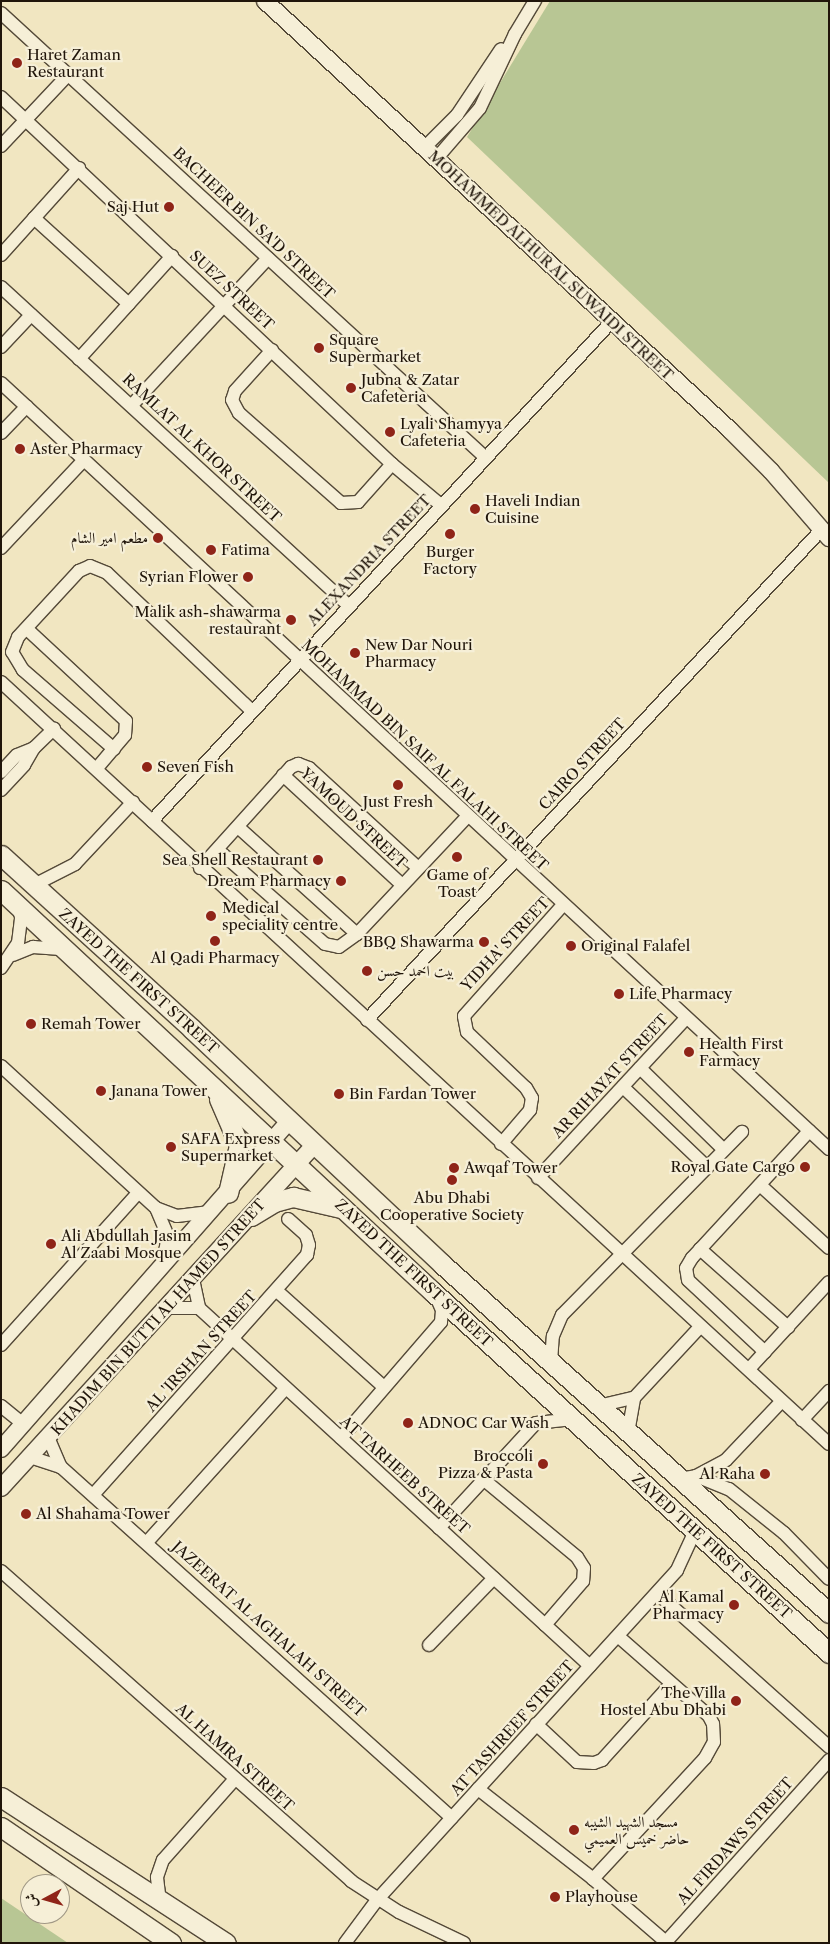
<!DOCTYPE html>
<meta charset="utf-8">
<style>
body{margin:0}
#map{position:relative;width:830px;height:1944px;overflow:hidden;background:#f1e6c1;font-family:"Libre Caslon Text",Amiri,serif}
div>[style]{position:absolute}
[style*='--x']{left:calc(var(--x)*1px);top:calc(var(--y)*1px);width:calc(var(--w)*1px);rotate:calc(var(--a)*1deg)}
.green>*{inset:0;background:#b8c694}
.roads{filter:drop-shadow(1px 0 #544938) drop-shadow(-1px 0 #544938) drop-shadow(0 1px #544938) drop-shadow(0 -1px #544938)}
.minor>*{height:12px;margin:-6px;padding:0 6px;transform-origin:6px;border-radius:6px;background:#f6efd7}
.tertiary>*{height:16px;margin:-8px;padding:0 8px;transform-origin:8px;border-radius:8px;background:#f6efd7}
.secondary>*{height:19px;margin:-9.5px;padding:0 9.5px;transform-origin:9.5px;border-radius:9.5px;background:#f6efd7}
.dots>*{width:14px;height:14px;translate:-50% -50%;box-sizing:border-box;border:2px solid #f6efd7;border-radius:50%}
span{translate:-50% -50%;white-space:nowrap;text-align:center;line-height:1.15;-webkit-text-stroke:4.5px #f6efd7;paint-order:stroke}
.poi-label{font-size:15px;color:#20150a}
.left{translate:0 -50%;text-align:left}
.right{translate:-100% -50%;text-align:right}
.street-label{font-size:15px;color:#20150a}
.frame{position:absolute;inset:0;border:2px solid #20150a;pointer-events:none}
.north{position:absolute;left:20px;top:1874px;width:50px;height:50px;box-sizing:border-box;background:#f6efd7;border:1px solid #a09885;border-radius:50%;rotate:264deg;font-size:14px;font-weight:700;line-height:20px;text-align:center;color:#20150a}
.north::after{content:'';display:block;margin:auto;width:18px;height:22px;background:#8f2418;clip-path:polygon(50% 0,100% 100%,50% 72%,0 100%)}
</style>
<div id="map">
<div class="green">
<i style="clip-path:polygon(550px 1px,829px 1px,829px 483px,467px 137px)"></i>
<i style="clip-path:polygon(1px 1898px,68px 1943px,1px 1943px)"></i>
</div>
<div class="roads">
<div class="minor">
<i style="--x:1;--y:13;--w:658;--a:42.54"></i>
<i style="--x:1;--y:97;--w:536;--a:43.19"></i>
<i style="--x:392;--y:464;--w:65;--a:40"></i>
<i style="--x:1;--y:146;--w:98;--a:-46.7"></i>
<i style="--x:424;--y:148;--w:47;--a:-45"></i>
<i style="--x:457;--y:115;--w:79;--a:-56.3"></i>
<i style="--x:436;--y:159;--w:67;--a:-49.2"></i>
<i style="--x:480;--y:108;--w:82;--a:-64.7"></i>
<i style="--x:515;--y:34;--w:39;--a:-59"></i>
<i style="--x:34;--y:218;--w:128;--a:42.2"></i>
<i style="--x:1;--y:255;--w:117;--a:-48.1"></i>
<i style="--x:1;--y:287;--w:472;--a:42.5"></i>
<i style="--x:1;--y:347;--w:44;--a:-46.8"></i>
<i style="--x:272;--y:350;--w:55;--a:132.1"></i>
<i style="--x:235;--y:391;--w:9;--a:108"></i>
<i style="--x:232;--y:400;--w:15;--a:62"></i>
<i style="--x:239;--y:413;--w:136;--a:41.4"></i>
<i style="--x:341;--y:503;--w:17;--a:-3"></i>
<i style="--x:358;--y:502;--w:51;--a:-48.2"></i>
<i style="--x:79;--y:359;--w:139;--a:-47.9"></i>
<i style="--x:1;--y:383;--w:1128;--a:42.77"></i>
<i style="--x:132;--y:405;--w:200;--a:-47.2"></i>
<i style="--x:1;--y:433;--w:37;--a:-46"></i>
<i style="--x:1;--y:548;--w:121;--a:-46.7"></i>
<i style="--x:27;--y:629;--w:135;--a:42.9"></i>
<i style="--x:126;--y:721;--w:14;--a:94"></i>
<i style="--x:125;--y:735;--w:43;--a:130.3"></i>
<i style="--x:1;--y:682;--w:1125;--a:42.62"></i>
<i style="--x:114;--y:749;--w:121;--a:-139"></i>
<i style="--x:23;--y:670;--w:21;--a:-121"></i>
<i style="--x:12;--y:652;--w:16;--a:-68"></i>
<i style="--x:18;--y:637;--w:90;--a:-47.3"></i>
<i style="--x:79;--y:571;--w:12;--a:-24"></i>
<i style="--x:90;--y:566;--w:18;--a:22"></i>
<i style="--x:107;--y:573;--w:200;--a:43.6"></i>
<i style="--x:1;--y:772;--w:23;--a:-47"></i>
<i style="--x:17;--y:755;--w:18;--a:-22"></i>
<i style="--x:283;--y:775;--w:162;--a:42.7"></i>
<i style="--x:1;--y:790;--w:34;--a:-47"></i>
<i style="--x:24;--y:765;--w:20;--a:-60"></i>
<i style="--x:34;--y:748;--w:28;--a:-44"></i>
<i style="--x:152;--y:821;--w:678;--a:-47.39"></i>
<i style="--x:238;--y:827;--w:160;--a:42"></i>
<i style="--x:218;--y:850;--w:142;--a:41.3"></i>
<i style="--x:325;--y:944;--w:14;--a:12"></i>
<i style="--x:339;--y:947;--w:22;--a:-36"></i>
<i style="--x:357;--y:934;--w:161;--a:-46.8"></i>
<i style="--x:200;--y:868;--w:136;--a:-48"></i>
<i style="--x:291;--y:767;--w:8;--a:-23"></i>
<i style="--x:298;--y:764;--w:12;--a:20"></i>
<i style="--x:309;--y:768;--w:148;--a:42.5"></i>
<i style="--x:34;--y:885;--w:46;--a:-27.1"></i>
<i style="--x:75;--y:864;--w:85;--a:-46.9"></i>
<i style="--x:13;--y:955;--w:22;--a:-22"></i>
<i style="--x:33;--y:947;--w:31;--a:4"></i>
<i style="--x:1;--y:968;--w:30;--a:-56"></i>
<i style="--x:18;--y:943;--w:26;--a:-83"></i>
<i style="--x:21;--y:917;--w:12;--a:-104"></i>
<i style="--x:367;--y:1020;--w:668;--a:-47.18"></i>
<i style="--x:1;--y:1066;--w:210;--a:42.5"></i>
<i style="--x:156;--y:1208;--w:30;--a:67"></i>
<i style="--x:168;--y:1236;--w:26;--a:101"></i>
<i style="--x:640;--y:1068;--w:117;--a:44.3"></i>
<i style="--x:623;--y:1087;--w:116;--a:43.6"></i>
<i style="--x:501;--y:1144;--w:45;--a:-49.5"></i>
<i style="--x:530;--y:1110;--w:12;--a:-81"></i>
<i style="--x:532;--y:1098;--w:12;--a:-121"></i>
<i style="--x:526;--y:1088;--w:81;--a:-136.5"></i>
<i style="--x:467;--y:1032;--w:16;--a:-101"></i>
<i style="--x:464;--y:1016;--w:149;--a:-48.3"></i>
<i style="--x:538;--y:1178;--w:218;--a:-47.2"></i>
<i style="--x:760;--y:1185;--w:93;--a:42.4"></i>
<i style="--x:156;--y:1208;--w:22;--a:21"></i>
<i style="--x:177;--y:1216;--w:33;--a:-7"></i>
<i style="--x:700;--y:1249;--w:118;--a:41.6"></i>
<i style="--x:193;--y:1279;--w:30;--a:78"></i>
<i style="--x:199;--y:1308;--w:530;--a:42.48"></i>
<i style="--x:277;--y:1291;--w:144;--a:41.9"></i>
<i style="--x:166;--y:1308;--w:33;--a:0"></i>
<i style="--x:1;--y:1345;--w:205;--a:-48"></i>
<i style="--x:765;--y:1352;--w:105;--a:-136.9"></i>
<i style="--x:688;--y:1280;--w:12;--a:-99"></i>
<i style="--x:686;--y:1268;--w:12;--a:-59"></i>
<i style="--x:692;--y:1258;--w:173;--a:-47.3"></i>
<i style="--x:551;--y:1362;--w:26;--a:-86"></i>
<i style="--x:553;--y:1336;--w:23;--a:-67"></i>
<i style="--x:562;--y:1315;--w:257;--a:-45.5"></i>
<i style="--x:749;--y:1369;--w:118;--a:-47.4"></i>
<i style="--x:1;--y:1406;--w:28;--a:39"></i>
<i style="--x:598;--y:1406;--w:37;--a:-13"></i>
<i style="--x:634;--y:1398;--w:97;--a:-47.1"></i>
<i style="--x:802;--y:1420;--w:40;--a:-47"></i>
<i style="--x:628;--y:1433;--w:36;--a:-80"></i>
<i style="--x:48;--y:1437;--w:33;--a:67"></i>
<i style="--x:341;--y:1438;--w:153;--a:-49.2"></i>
<i style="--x:441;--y:1322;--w:12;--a:-85"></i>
<i style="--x:442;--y:1310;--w:12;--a:-114"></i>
<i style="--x:30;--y:1457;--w:33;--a:18"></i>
<i style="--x:61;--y:1467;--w:525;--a:41.91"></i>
<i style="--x:696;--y:1476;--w:34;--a:-28"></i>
<i style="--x:726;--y:1460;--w:81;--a:-46.5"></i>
<i style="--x:483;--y:1479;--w:122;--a:39.7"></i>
<i style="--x:577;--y:1557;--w:13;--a:58"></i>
<i style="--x:584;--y:1568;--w:13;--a:94"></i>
<i style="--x:583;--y:1581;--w:58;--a:130.8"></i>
<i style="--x:679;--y:1479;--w:17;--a:-10"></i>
<i style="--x:696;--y:1476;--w:35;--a:22"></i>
<i style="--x:729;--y:1489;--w:70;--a:38.7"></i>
<i style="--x:784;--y:1533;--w:64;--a:45.6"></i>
<i style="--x:93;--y:1495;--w:322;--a:-48.3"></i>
<i style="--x:307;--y:1255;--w:10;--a:-79"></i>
<i style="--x:309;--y:1245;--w:10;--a:-107"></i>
<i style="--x:306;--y:1235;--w:24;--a:-138"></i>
<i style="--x:439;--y:1528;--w:143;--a:-47.3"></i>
<i style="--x:536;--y:1423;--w:37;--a:-6"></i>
<i style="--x:148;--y:1541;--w:206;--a:-48"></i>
<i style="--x:1;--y:1571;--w:468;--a:41.5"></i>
<i style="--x:351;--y:1881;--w:57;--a:32.9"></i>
<i style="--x:399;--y:1912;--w:72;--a:25.5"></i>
<i style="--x:657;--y:1593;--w:231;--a:41.8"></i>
<i style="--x:429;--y:1645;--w:93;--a:-45.9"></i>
<i style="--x:536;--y:1724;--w:56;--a:42.8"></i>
<i style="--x:577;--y:1762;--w:17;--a:3"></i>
<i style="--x:594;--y:1763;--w:9;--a:-21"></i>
<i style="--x:602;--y:1760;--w:103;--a:-47.8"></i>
<i style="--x:478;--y:1789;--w:146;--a:38"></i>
<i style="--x:593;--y:1879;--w:96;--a:40.8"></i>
<i style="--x:593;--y:1879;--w:165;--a:-47.2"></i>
<i style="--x:705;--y:1758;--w:18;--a:-61"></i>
<i style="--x:714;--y:1742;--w:18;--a:-93"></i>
<i style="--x:713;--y:1724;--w:9;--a:-117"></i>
<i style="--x:709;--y:1716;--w:121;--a:-138.7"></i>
<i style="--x:160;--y:1902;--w:25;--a:-97"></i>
<i style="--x:157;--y:1877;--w:18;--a:-71"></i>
<i style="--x:163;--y:1860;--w:108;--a:-48.4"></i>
<i style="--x:345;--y:1943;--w:54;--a:-53.3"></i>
<i style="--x:377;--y:1900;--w:446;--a:-47.7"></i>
<i style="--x:677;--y:1570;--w:43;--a:-65.2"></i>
<i style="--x:665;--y:1943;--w:246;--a:-48.1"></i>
</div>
<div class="tertiary">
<i style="--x:265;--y:1;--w:633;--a:42.69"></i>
<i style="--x:730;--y:430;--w:58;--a:45"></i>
<i style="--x:771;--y:471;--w:89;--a:49.1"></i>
<i style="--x:1;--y:1449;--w:436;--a:-48.7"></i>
<i style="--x:1;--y:1488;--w:464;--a:-47.6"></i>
</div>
<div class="secondary">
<i style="--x:1;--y:855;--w:258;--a:42.3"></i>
<i style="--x:192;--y:1029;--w:343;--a:43.2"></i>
<i style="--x:442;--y:1264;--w:521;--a:42.04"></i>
<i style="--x:1;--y:890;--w:590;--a:42.94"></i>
<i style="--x:433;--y:1292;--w:536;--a:42.35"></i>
<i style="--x:219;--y:1099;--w:50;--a:66.5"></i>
<i style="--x:239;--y:1145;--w:49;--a:102.9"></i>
<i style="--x:251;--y:1216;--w:27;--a:-31"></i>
<i style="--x:274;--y:1202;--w:20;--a:-15"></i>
<i style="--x:293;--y:1197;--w:49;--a:12.9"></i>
<i style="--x:1;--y:1797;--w:268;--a:33"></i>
<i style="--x:1;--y:1827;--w:206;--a:34.3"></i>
</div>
</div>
<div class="dots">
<i style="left:17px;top:63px;background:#8f2418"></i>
<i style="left:169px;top:207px;background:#8f2418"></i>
<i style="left:319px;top:348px;background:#8f2418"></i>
<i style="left:351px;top:388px;background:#8f2418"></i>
<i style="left:390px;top:432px;background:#8f2418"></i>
<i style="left:20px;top:449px;background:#8f2418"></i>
<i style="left:475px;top:509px;background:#8f2418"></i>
<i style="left:450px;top:534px;background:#8f2418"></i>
<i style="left:158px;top:538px;background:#8f2418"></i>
<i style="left:211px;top:550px;background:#8f2418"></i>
<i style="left:248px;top:577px;background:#8f2418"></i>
<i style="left:291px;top:620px;background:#8f2418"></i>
<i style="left:355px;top:653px;background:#8f2418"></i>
<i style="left:147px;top:767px;background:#8f2418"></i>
<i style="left:398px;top:785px;background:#8f2418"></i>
<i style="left:457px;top:857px;background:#8f2418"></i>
<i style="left:318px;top:860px;background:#8f2418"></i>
<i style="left:341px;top:881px;background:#8f2418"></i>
<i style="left:211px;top:916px;background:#8f2418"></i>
<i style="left:215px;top:941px;background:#8f2418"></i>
<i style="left:484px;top:942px;background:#8f2418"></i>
<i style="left:571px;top:946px;background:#8f2418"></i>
<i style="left:367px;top:971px;background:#8f2418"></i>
<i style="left:619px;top:994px;background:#8f2418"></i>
<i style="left:31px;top:1024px;background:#8f2418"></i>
<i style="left:689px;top:1052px;background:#8f2418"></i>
<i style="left:101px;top:1091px;background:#8f2418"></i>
<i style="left:339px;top:1094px;background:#8f2418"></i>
<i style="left:171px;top:1147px;background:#8f2418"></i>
<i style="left:805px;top:1167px;background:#8f2418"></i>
<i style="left:454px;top:1168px;background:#8f2418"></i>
<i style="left:452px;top:1180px;background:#8f2418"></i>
<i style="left:51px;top:1244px;background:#8f2418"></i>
<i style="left:408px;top:1423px;background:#8f2418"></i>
<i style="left:543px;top:1464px;background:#8f2418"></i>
<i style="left:765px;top:1474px;background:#8f2418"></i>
<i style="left:26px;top:1514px;background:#8f2418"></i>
<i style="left:734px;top:1605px;background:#8f2418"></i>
<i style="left:736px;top:1701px;background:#8f2418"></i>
<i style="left:574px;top:1830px;background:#8f2418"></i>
<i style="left:555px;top:1897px;background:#8f2418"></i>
</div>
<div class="poi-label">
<span class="left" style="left:27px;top:63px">Haret Zaman<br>Restaurant</span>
<span class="right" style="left:159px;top:207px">Saj Hut</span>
<span class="left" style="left:329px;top:348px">Square<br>Supermarket</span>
<span class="left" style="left:361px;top:388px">Jubna &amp; Zatar<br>Cafeteria</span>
<span class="left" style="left:400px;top:432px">Lyali Shamyya<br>Cafeteria</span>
<span class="left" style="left:30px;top:449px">Aster Pharmacy</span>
<span class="left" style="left:485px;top:509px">Haveli Indian<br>Cuisine</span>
<span class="right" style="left:148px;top:538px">مطعم امير الشام</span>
<span class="left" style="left:221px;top:550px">Fatima</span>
<span style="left:450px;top:560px">Burger<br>Factory</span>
<span class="right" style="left:238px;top:577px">Syrian Flower</span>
<span class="right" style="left:281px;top:620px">Malik ash-shawarma<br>restaurant</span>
<span class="left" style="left:365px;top:653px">New Dar Nouri<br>Pharmacy</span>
<span class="left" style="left:157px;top:767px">Seven Fish</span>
<span style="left:398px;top:802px">Just Fresh</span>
<span class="right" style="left:308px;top:860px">Sea Shell Restaurant</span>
<span style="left:457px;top:883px">Game of<br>Toast</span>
<span class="right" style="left:331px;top:881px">Dream Pharmacy</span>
<span class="left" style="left:222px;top:916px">Medical<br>speciality centre</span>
<span class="right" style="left:474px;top:942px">BBQ Shawarma</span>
<span class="left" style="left:581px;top:946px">Original Falafel</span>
<span style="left:215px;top:958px">Al Qadi Pharmacy</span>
<span class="left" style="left:377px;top:971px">بيت احمد حسن</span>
<span class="left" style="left:629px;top:994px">Life Pharmacy</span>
<span class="left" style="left:41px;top:1024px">Remah Tower</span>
<span class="left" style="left:699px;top:1052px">Health First<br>Farmacy</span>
<span class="left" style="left:111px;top:1091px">Janana Tower</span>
<span class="left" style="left:349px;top:1094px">Bin Fardan Tower</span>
<span class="left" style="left:181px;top:1147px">SAFA Express<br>Supermarket</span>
<span class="right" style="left:795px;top:1167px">Royal Gate Cargo</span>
<span class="left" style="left:464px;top:1168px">Awqaf Tower</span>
<span style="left:452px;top:1206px">Abu Dhabi<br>Cooperative Society</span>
<span class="left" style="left:61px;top:1244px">Ali Abdullah Jasim<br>Al Zaabi Mosque</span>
<span class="left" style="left:418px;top:1423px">ADNOC Car Wash</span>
<span class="right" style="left:533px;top:1464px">Broccoli<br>Pizza &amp; Pasta</span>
<span class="right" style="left:755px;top:1474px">Al Raha</span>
<span class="left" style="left:36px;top:1514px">Al Shahama Tower</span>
<span class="right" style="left:724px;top:1605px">Al Kamal<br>Pharmacy</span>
<span class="right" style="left:726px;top:1701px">The Villa<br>Hostel Abu Dhabi</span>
<span class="left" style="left:584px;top:1830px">مسجد الشهيد الشيبه<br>حاضر خميس العميمي</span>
<span class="left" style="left:565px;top:1897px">Playhouse</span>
</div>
<div class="street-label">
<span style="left:254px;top:223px;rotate:43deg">BACHEER BIN SA'D STREET</span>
<span style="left:551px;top:265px;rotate:43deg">MOHAMMED ALHUR AL SUWAIDI STREET</span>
<span style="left:232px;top:290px;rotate:43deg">SUEZ STREET</span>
<span style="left:202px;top:448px;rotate:43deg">RAMLAT AL KHOR STREET</span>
<span style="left:369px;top:560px;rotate:-47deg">ALEXANDRIA STREET</span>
<span style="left:425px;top:755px;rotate:43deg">MOHAMMAD BIN SAIF AL FALAHI STREET</span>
<span style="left:582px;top:764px;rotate:-47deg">CAIRO STREET</span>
<span style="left:354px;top:818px;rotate:43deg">YAMOUD STREET</span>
<span style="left:505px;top:944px;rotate:-47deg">YIDHA' STREET</span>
<span style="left:139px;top:981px;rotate:42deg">ZAYED THE FIRST STREET</span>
<span style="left:610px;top:1076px;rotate:-47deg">AR RIHAYAT STREET</span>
<span style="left:414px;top:1273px;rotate:43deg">ZAYED THE FIRST STREET</span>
<span style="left:158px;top:1317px;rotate:-48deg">KHADIM BIN BUTTI AL HAMED STREET</span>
<span style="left:201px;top:1351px;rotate:-48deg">AL 'IRSHAN STREET</span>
<span style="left:405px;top:1475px;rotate:42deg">AT TARHEEB STREET</span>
<span style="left:712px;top:1546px;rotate:42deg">ZAYED THE FIRST STREET</span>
<span style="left:269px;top:1629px;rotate:42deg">JAZEERAT AL AGHALAH STREET</span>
<span style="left:512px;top:1728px;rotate:-48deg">AT TASHREEF STREET</span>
<span style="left:235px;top:1757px;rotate:42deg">AL HAMRA STREET</span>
<span style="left:735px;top:1841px;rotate:-48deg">AL FIRDAWS STREET</span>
</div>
<div class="frame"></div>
<div class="north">ش</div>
</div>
